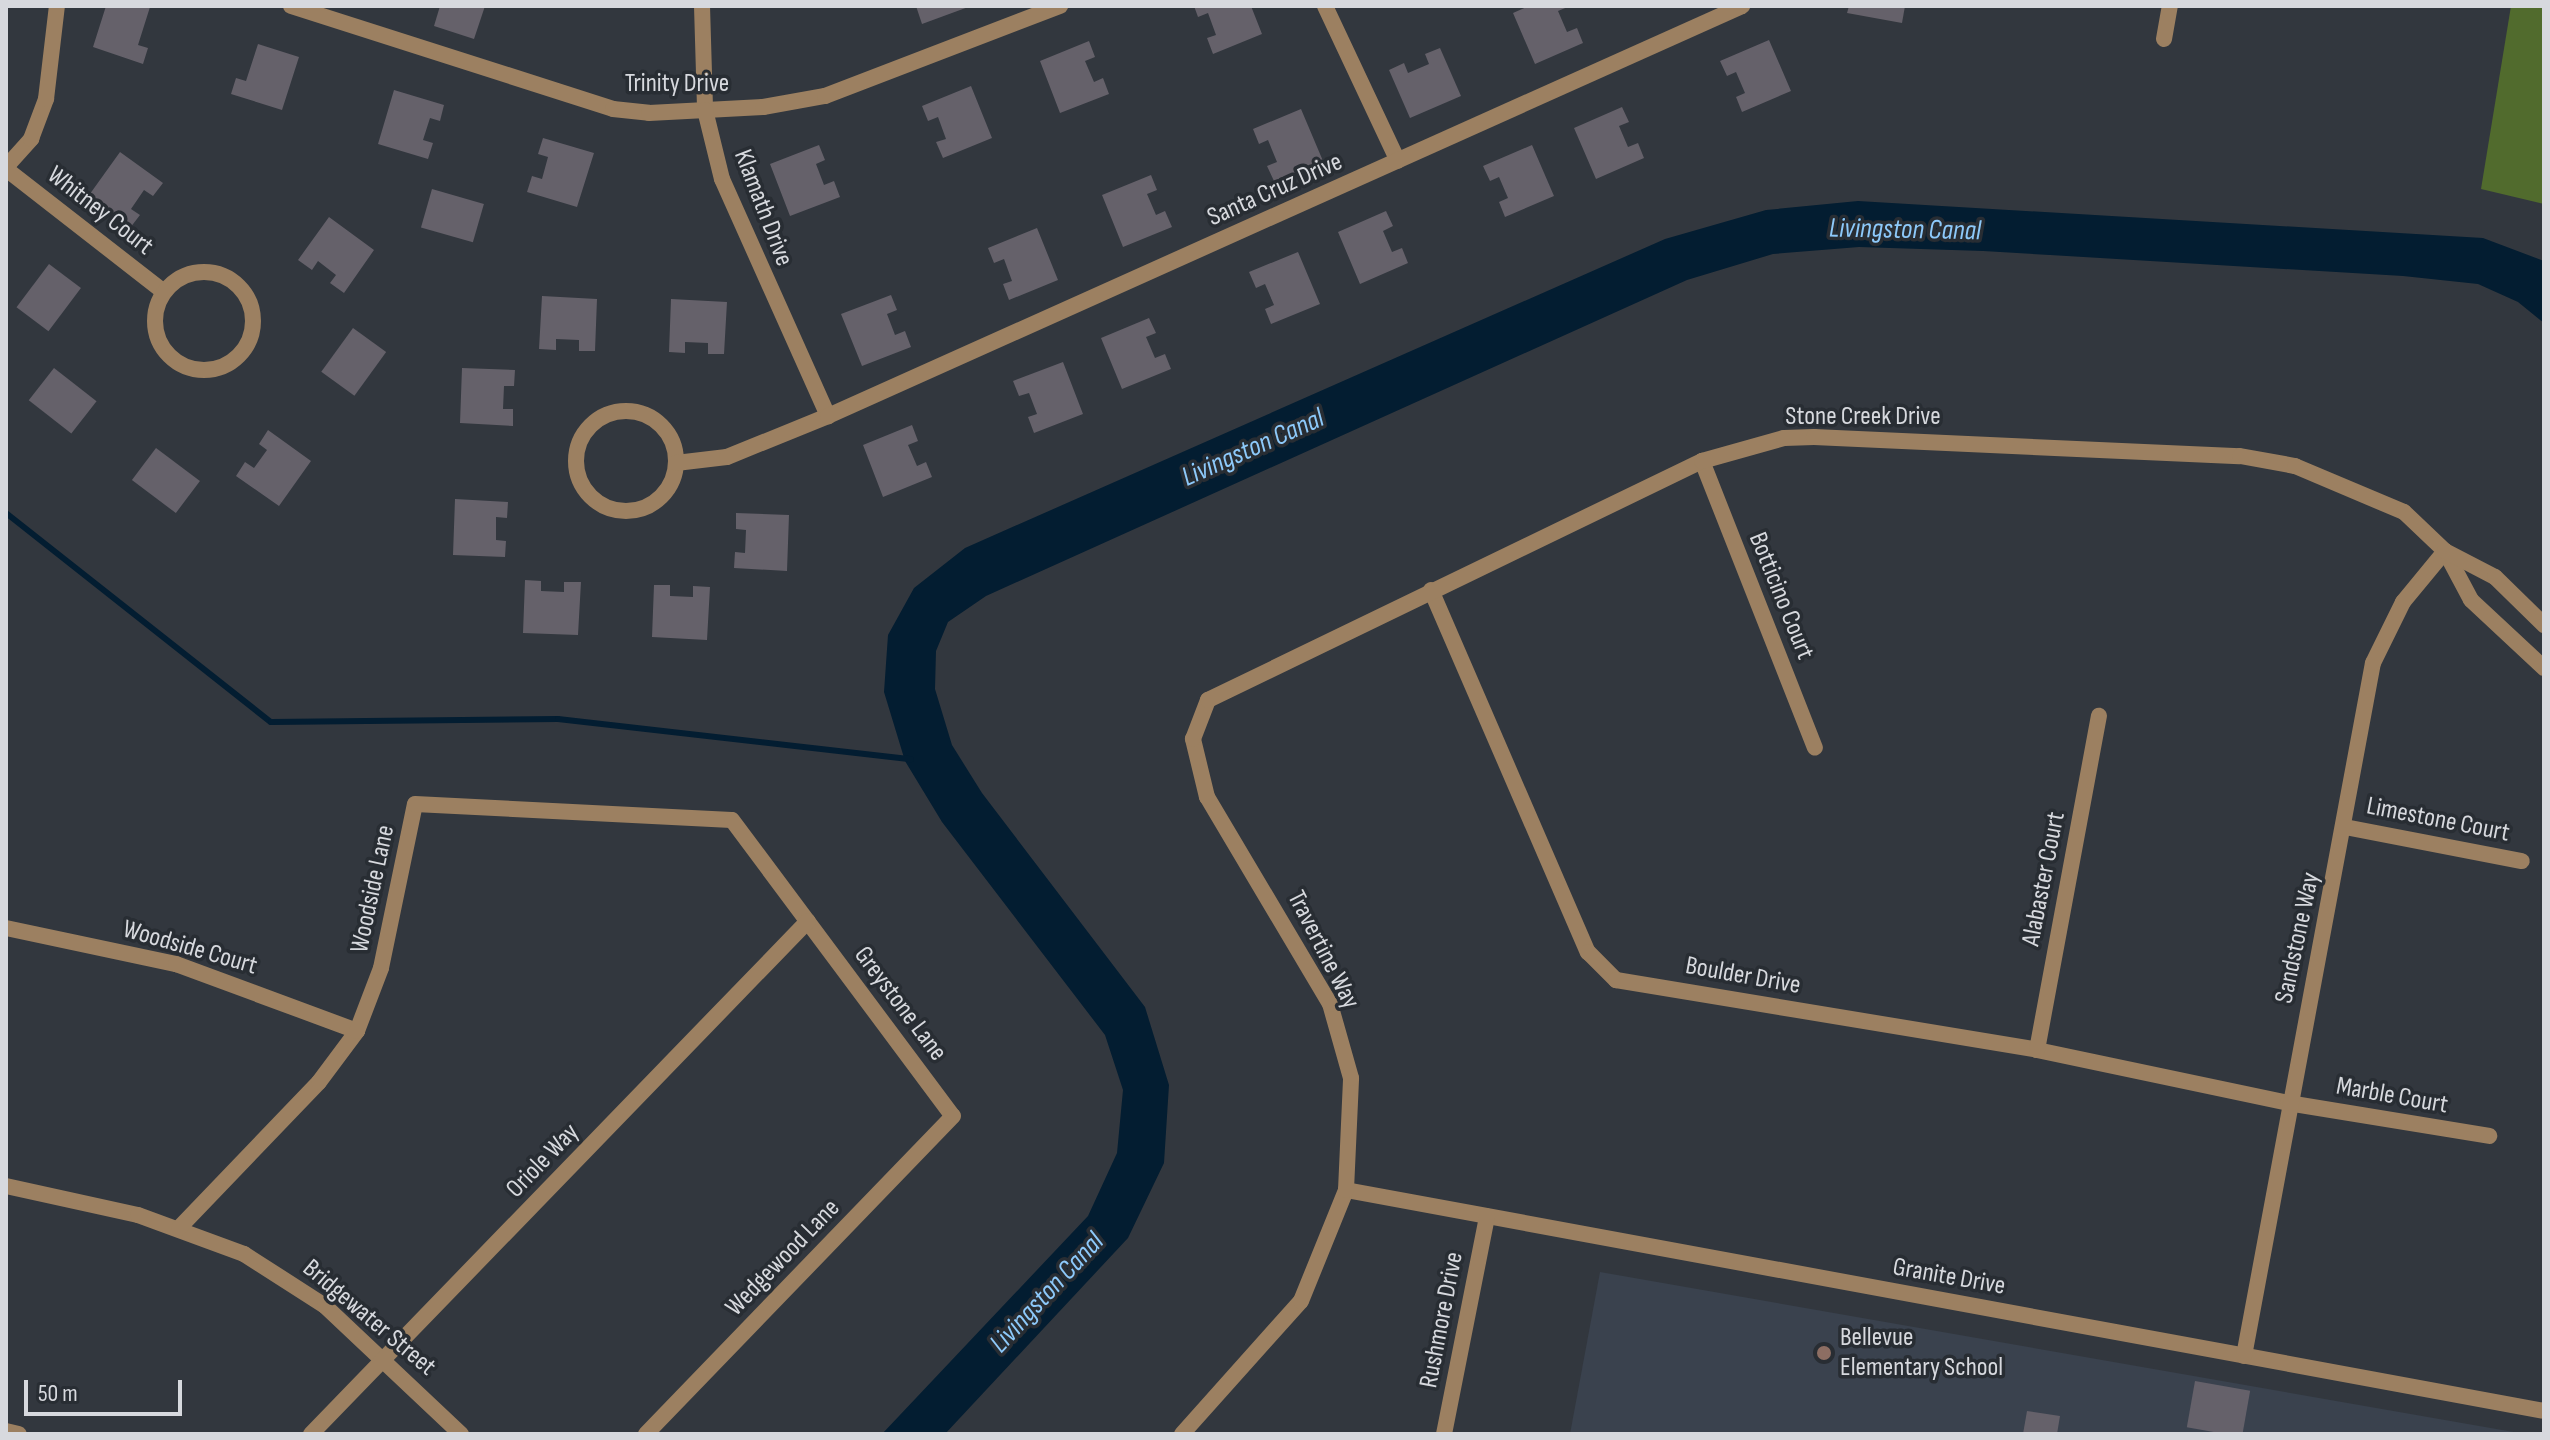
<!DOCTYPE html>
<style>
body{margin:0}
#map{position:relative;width:2550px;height:1440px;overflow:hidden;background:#32373e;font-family:"Sofia Sans Condensed",sans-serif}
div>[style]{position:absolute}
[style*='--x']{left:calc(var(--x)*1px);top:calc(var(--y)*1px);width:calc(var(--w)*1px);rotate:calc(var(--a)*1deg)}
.built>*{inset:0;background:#3a424e}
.green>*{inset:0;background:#516b2d}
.water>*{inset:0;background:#031d31}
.stream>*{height:6px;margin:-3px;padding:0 3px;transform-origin:3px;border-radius:3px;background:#031d31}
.building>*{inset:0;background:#65616a;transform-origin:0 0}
.minor>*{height:16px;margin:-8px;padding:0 8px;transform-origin:8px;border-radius:8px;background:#9c8061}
.minor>.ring{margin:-8px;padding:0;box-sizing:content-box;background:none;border:16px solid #9c8061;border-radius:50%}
.dots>*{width:22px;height:22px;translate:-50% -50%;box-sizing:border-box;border:4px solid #282d33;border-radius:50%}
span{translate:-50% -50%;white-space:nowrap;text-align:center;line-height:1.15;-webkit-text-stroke:7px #282d33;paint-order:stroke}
.street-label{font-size:26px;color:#d7d9de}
.poi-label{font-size:26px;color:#d7d9de}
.left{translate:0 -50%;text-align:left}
.water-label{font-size:28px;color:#8dc9fa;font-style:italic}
.frame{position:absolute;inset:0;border:8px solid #d7d9de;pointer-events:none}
.scale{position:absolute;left:24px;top:1380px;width:158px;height:36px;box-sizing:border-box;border:4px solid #d7d9de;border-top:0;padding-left:10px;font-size:24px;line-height:28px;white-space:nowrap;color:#d7d9de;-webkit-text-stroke:6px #282d33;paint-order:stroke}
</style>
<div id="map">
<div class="built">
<i style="clip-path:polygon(1600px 1272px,2525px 1434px,1570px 1434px)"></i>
</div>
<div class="green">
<i style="clip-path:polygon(2511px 6px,2544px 6px,2544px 204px,2481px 189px)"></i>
</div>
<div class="water">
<i style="clip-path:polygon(1858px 201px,2483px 238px,2544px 261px,2544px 323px,2518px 302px,2478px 284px,2403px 276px,1983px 251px,1859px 247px,1773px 254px,1687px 280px,986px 596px,948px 622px,936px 651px,935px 689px,952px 745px,982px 793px,1145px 1007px,1169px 1085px,1164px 1163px,1128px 1238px,945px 1434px,882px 1434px,1088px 1216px,1117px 1153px,1123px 1090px,1105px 1035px,942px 822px,905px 761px,884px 692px,888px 635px,914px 588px,965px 548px,1665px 239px,1766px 210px)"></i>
</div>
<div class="stream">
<i style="--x:6;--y:513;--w:337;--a:38.3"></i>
<i style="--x:271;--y:722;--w:287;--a:-0.6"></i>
<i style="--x:558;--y:719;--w:355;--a:6.5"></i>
</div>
<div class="building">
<i style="clip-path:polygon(106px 6px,150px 7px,138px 45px,148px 48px,143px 64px,93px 47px)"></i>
<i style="clip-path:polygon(440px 6px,485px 6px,474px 39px,434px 26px)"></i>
<i style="clip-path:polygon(916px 6px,971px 6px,922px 24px)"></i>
<i style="clip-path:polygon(1194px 6px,1251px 6px,1262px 34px,1213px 54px,1207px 38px,1216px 35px,1208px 13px,1198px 17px)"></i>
<i style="clip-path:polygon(1529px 6px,1570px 6px,1558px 11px,1567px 32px,1577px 28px,1583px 43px,1535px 64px,1513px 13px)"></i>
<i style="clip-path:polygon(1849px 6px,1905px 6px,1902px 23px,1847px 13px)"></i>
<i style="clip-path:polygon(1769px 40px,1791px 91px,1742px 112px,1736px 97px,1745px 93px,1736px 72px,1727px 76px,1720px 61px)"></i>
<i style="clip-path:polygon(1089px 41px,1095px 57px,1085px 61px,1094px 82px,1103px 78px,1109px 94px,1060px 113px,1040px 61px)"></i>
<i style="clip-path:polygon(258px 44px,299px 57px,282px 110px,231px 94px,236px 78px,246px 81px)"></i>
<i style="clip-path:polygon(1440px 48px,1461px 96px,1410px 118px,1389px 70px,1404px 63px,1408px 73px,1429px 64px,1425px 54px)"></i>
<i style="clip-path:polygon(971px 86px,992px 138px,943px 158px,936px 142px,946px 139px,938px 117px,928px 121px,922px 106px)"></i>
<i style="clip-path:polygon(394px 90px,444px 105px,440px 121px,430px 118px,423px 140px,433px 143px,428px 159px,378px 144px)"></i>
<i style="clip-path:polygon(1622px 107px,1629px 122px,1619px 126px,1628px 147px,1638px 143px,1644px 158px,1596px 179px,1574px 128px)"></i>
<i style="clip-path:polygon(1301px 109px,1323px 161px,1274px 181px,1267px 166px,1277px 162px,1268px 140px,1259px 144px,1253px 129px)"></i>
<i style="clip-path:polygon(543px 138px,594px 153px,577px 207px,527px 192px,532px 176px,542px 179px,548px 157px,538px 154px)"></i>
<i style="clip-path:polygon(819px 145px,825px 160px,816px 164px,824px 185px,834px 181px,840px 197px,790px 216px,770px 164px)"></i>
<i style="clip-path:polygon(1532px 145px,1554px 196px,1505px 217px,1499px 202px,1508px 198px,1499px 177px,1490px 181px,1483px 166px)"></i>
<i style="clip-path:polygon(120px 152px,163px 183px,153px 196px,144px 190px,131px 209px,140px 215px,130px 228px,87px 198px)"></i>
<i style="clip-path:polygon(1151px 175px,1157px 190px,1147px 194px,1156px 215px,1165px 211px,1172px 227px,1123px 247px,1102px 195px)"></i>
<i style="left:432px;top:189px;width:54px;height:40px;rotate:16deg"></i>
<i style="clip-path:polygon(1386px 211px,1393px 226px,1383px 231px,1392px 252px,1402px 248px,1408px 263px,1360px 284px,1338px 232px)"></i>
<i style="clip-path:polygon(329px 217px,374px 250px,344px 293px,330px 283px,336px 275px,318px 261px,312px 270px,298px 260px)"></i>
<i style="clip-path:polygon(1037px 228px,1058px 280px,1009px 300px,1003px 284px,1012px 281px,1004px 259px,994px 263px,988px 248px)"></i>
<i style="clip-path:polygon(1298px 252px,1320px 304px,1271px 324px,1265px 309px,1274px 305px,1265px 284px,1256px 288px,1249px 272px)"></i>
<i style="left:49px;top:264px;width:40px;height:54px;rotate:37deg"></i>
<i style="clip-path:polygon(891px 295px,897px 310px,887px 314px,895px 335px,905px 331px,911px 347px,862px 366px,841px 314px)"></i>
<i style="clip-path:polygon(542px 296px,597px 299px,595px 351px,579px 351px,579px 340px,556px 339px,556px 350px,539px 349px)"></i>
<i style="clip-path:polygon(671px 299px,727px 302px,724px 354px,708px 354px,708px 343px,685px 342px,685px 353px,669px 352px)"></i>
<i style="clip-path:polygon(1149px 318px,1156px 333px,1146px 337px,1155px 358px,1165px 354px,1171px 369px,1122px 389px,1101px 338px)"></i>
<i style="left:353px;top:328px;width:41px;height:54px;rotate:36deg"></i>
<i style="clip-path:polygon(1063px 362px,1083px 414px,1034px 433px,1028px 417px,1037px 414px,1029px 393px,1019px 396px,1013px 381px)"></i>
<i style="left:54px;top:368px;width:54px;height:41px;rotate:38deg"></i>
<i style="clip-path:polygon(462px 368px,515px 370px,514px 386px,504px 386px,503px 409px,513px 409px,513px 426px,460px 423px)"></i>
<i style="clip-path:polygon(912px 425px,918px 441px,908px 445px,917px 466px,926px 462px,932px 477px,883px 497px,863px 445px)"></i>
<i style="clip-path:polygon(268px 430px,311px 461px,279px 506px,236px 476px,245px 462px,254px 468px,267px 450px,259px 444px)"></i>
<i style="left:156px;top:448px;width:55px;height:40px;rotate:37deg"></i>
<i style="clip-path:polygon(455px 499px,508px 502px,507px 518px,496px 517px,496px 540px,506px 541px,505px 557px,453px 555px)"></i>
<i style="clip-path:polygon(736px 513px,789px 515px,787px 571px,734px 568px,735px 552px,745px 553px,746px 530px,736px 529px)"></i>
<i style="clip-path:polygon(525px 580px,541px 581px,541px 591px,564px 592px,564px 582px,581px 582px,578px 635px,523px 633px)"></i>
<i style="clip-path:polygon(654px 585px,670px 585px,670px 596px,693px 597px,693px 586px,710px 587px,707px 640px,652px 637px)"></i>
<i style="left:2195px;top:1381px;width:56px;height:47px;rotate:10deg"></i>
<i style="clip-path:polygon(2027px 1411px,2060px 1416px,2057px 1434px,2023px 1434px)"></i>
</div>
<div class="minor">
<i style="--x:291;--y:6;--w:338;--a:17.7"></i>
<i style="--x:613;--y:109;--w:36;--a:6"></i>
<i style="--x:649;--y:113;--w:114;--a:-3"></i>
<i style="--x:763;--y:107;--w:63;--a:-10.1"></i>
<i style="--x:825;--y:96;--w:252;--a:-21"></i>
<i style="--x:702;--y:6;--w:104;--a:88.3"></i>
<i style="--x:705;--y:110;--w:71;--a:76.2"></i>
<i style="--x:722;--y:179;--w:260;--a:65.9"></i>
<i style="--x:1325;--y:6;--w:171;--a:64.8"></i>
<i style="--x:2164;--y:39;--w:34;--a:-80"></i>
<i style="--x:6;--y:167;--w:38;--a:-48"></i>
<i style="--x:31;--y:139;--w:43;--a:-69.4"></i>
<i style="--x:46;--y:99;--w:94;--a:-83.3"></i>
<i style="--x:6;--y:169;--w:200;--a:37.9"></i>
<i class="ring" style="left:155px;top:272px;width:82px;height:82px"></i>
<i class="ring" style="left:576px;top:411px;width:84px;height:84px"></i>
<i style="--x:1702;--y:461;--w:308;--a:68.5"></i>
<i style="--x:676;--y:463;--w:51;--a:-6.7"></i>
<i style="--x:727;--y:457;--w:109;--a:-22.1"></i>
<i style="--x:828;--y:416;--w:1002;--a:-24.16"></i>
<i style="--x:2445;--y:551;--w:55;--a:62"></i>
<i style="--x:2471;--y:600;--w:100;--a:43"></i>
<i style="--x:1431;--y:590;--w:395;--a:66.6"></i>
<i style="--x:1588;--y:952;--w:40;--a:45"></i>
<i style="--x:1616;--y:980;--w:427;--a:9.4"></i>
<i style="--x:2037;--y:1050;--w:257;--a:11.9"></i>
<i style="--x:2288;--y:1103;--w:204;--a:9.3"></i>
<i style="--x:2345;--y:827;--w:180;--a:10.9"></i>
<i style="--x:6;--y:928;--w:174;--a:12"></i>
<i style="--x:176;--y:964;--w:193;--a:20.3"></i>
<i style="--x:2037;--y:1050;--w:340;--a:-79.5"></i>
<i style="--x:6;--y:1186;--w:135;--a:12.4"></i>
<i style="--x:138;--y:1215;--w:113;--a:20.2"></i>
<i style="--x:244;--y:1254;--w:96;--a:32.7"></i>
<i style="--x:325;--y:1306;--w:187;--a:43.3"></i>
<i style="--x:1346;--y:1190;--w:1218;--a:10.45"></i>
<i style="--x:179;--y:1228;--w:202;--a:-46.2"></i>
<i style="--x:319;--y:1082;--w:64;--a:-53.3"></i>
<i style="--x:357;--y:1031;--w:67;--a:-69.1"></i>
<i style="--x:381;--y:968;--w:167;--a:-78.3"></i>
<i style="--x:415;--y:804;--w:317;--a:2.9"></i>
<i style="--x:732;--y:820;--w:369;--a:53.3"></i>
<i style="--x:953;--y:1116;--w:442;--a:134"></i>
<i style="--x:2244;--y:1356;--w:705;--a:-79.46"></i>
<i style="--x:2373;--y:663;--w:68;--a:-63.8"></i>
<i style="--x:2403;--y:602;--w:66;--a:-50.5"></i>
<i style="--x:6;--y:1431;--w:13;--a:13"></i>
<i style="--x:311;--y:1434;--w:714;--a:-45.91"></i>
<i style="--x:1182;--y:1434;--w:178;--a:-48.2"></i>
<i style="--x:1301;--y:1301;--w:120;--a:-67.9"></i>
<i style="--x:1346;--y:1190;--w:112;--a:-87.4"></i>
<i style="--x:1351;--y:1078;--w:77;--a:-105.8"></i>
<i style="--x:1330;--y:1004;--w:241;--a:-120.7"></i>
<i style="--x:1207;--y:797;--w:60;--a:-103.6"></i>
<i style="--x:1193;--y:739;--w:42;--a:-69"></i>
<i style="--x:1208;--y:700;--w:549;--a:-25.82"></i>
<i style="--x:1702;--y:461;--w:85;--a:-15.7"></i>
<i style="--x:1784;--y:438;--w:30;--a:-2"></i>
<i style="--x:1814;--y:437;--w:426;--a:2.6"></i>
<i style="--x:2240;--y:456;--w:56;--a:10.3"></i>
<i style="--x:2295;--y:466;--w:118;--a:22.9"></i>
<i style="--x:2404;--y:512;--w:57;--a:43.6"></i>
<i style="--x:2445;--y:551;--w:56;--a:27.5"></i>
<i style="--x:2495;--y:577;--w:69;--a:44.4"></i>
<i style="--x:1444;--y:1434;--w:222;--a:-78.8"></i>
</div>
<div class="dots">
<i style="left:1824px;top:1353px;background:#8d6e63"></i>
</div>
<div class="street-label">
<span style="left:677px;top:84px">Trinity Drive</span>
<span style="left:1275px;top:190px;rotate:-24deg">Santa Cruz Drive</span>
<span style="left:763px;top:208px;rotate:69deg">Klamath Drive</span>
<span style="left:100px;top:211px;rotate:38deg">Whitney Court</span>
<span style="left:1863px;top:417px">Stone Creek Drive</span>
<span style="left:1781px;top:596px;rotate:68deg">Botticino Court</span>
<span style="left:2438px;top:820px;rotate:11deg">Limestone Court</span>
<span style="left:2044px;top:879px;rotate:-79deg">Alabaster Court</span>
<span style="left:373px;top:889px;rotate:-78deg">Woodside Lane</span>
<span style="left:2298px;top:938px;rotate:-78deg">Sandstone Way</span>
<span style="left:190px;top:948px;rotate:16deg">Woodside Court</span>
<span style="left:1323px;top:950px;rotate:63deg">Travertine Way</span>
<span style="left:1743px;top:976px;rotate:10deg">Boulder Drive</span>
<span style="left:900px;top:1004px;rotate:53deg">Greystone Lane</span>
<span style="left:2392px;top:1096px;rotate:10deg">Marble Court</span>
<span style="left:543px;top:1161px;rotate:-46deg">Oriole Way</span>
<span style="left:783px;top:1258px;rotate:-46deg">Wedgewood Lane</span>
<span style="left:1949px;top:1277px;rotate:10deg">Granite Drive</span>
<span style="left:369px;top:1318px;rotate:40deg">Bridgewater Street</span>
<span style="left:1442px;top:1320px;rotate:-79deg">Rushmore Drive</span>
</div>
<div class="poi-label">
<span class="left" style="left:1840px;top:1353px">Bellevue<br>Elementary School</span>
</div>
<div class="water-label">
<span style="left:1905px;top:230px;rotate:1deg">Livingston Canal</span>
<span style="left:1253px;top:448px;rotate:-24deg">Livingston Canal</span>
<span style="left:1047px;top:1293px;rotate:-47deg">Livingston Canal</span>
</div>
<div class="frame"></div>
<div class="scale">50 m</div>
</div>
